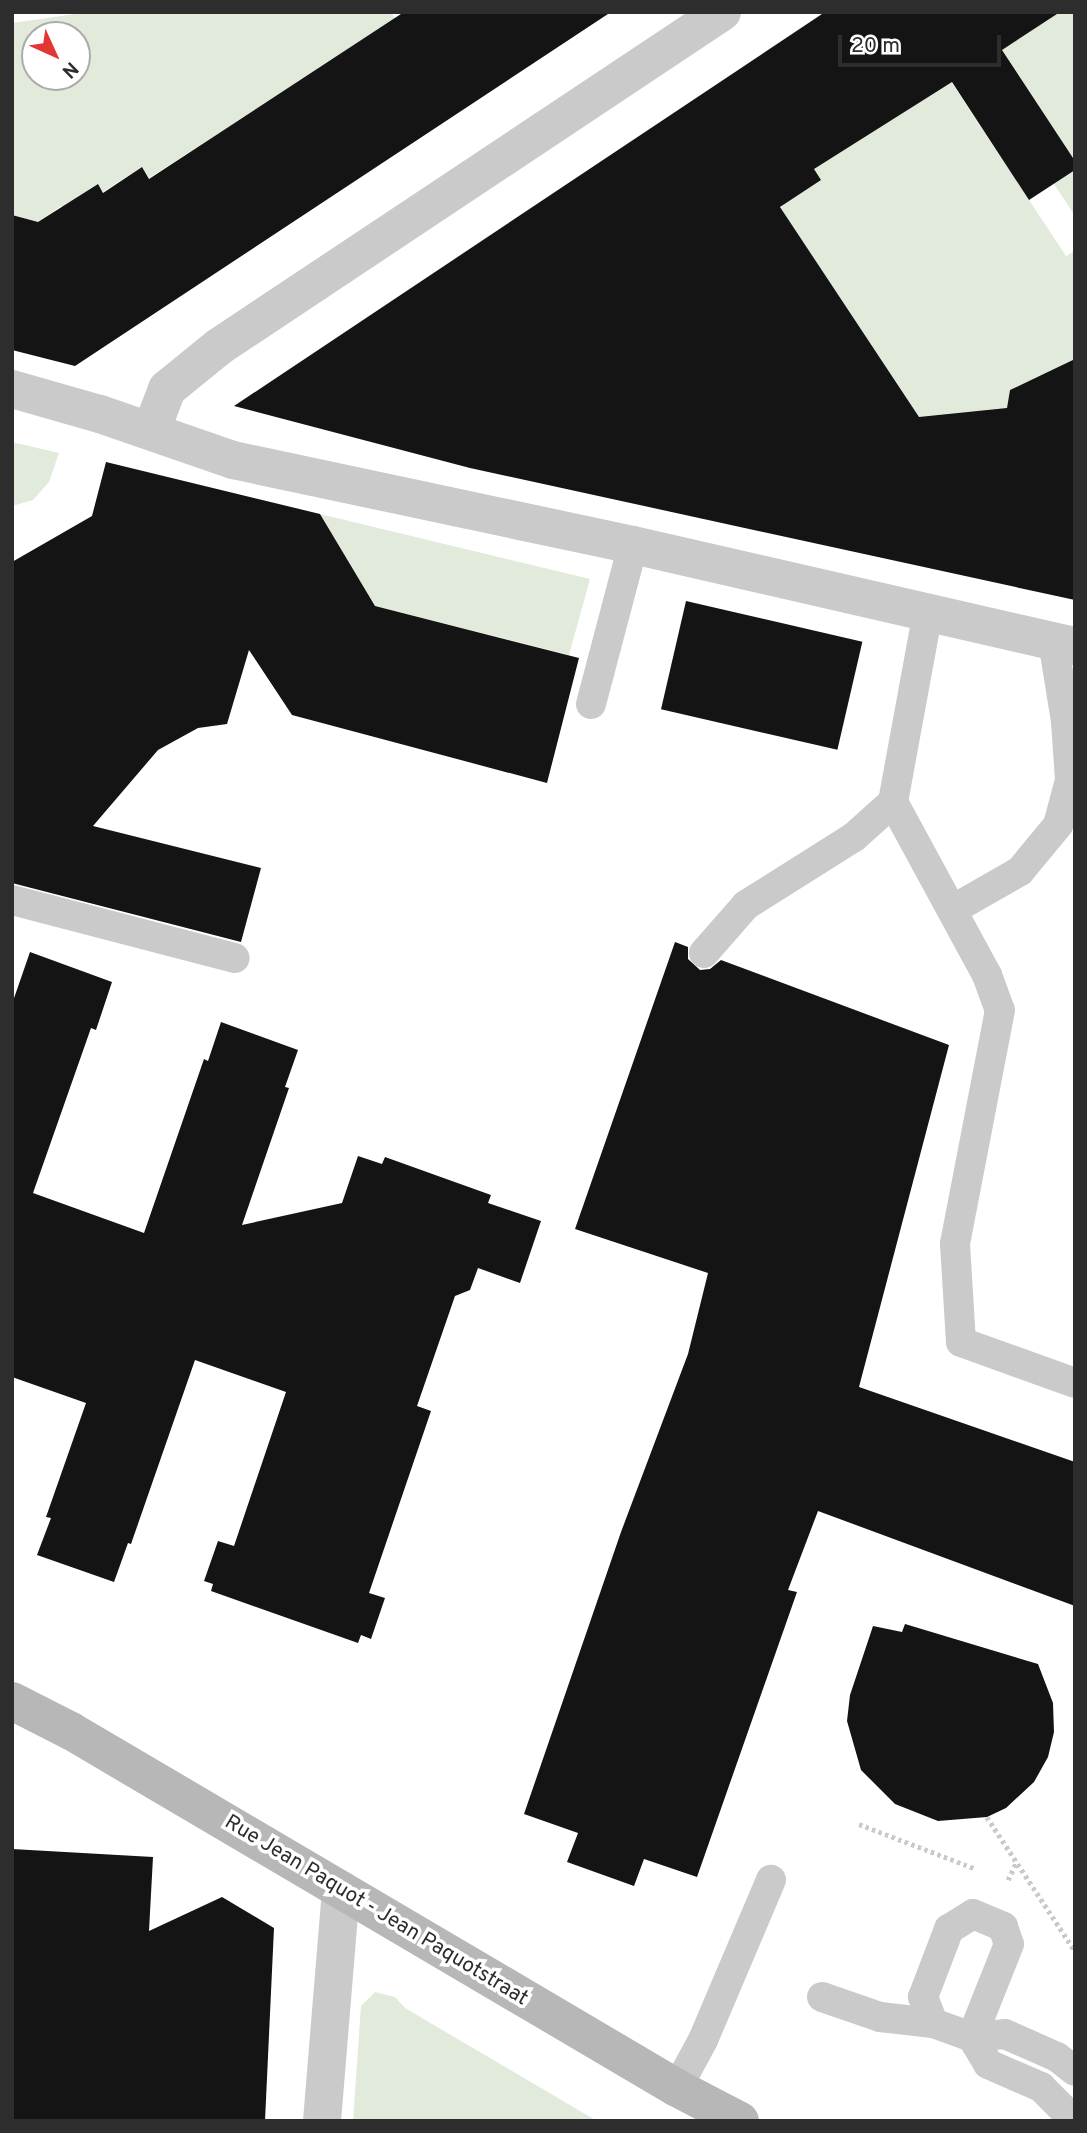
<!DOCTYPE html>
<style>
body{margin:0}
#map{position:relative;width:1087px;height:2133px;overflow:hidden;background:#fff;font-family:Overpass,sans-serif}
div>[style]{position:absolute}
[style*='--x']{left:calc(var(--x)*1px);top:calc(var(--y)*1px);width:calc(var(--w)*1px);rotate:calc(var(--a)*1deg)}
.green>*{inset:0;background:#e2ebdb}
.building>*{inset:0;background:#141414;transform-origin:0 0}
.path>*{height:4.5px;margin-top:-2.25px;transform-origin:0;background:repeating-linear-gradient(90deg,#cacaca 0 3.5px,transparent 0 7px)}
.lane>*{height:30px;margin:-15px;padding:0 15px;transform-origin:15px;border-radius:15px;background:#cacaca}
.street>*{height:38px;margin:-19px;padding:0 19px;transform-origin:19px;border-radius:19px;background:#cacaca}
.secondary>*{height:38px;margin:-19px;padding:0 19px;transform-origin:19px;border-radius:19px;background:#b7b7b7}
span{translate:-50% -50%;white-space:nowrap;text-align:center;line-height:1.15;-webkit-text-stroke:7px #fff;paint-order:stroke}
.street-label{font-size:21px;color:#2d2d2d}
.frame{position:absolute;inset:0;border:14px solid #2d2d2d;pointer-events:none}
.north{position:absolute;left:21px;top:21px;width:70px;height:70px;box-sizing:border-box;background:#fff;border:2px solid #ababab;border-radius:50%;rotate:135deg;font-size:19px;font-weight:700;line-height:28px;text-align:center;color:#2d2d2d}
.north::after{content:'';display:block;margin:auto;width:24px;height:32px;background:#e13633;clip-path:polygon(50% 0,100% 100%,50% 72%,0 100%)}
.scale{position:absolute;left:838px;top:35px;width:163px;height:32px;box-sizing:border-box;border:4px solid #2d2d2d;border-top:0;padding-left:9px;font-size:21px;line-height:24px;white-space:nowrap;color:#2d2d2d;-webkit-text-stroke:5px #fff;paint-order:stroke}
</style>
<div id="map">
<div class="green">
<i style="clip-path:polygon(evenodd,89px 12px,391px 12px,396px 20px,149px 178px,141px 167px,103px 192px,97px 184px,79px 196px,67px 213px,61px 206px,38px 222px,12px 215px,12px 23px,89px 12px,35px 35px,77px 35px,77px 77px,35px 77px,35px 35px)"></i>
<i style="clip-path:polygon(1049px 12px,1075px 12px,1075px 161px,1001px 48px)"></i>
<i style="clip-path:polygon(946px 74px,1066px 256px,1075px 251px,1075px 360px,1010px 390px,1008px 403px,1040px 472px,565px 296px,740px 235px,781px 208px,811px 165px)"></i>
<i style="clip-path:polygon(1075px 170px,1075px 216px,1054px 184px)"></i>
<i style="clip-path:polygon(12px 442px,59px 453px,49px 482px,33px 500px,12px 506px)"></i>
<i style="clip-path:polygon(320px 514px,590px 579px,569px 655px,375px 606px)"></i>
<i style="clip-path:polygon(375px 1992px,395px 1997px,405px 2008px,597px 2121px,353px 2121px,361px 2006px)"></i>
</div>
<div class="building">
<i style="clip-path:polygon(404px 12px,611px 12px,75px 366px,12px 350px,12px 215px,38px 222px,98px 184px,103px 193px,142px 167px,149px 179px)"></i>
<i style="clip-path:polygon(825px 12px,1060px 12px,1002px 50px,1075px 161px,1075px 170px,1029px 200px,952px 82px,814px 169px,821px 180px,780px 207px,919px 417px,1007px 408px,1010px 390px,1075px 359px,1075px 600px,470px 468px,234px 406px)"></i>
<i style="clip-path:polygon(106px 462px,320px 514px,375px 606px,579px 658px,547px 783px,292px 715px,249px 650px,227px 724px,198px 728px,158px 750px,93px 826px,261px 868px,241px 942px,12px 883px,12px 562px,92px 516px)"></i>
<i style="left:686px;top:601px;width:181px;height:111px;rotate:13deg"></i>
<i style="clip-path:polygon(675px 942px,688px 947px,688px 959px,700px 970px,710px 969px,721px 960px,949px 1045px,859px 1387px,1075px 1462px,1075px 1606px,818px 1511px,788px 1590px,797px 1592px,697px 1877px,644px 1859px,634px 1886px,567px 1862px,578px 1833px,524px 1814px,621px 1532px,688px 1354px,708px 1273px,575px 1229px)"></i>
<i style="clip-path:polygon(30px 952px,112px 982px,96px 1030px,91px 1028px,33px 1193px,144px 1233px,204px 1059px,208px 1061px,221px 1022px,298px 1050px,285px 1087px,289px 1088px,242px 1225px,342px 1203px,358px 1156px,382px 1164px,385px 1157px,491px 1195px,488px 1203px,541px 1221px,520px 1283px,478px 1268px,470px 1290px,455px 1296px,417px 1406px,431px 1411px,369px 1593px,385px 1598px,371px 1639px,361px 1635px,358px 1643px,211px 1591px,213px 1584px,204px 1581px,218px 1541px,234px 1546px,286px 1392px,195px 1360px,131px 1544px,128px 1543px,114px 1582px,37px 1555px,51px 1518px,46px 1517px,86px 1403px,12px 1377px,12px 1004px)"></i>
<i style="clip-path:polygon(905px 1624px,1038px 1664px,1053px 1703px,1054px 1732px,1048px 1757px,1034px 1782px,1006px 1808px,987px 1817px,938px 1821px,895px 1804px,861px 1770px,847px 1721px,850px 1695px,873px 1626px,902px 1632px)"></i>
<i style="clip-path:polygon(12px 1849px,153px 1857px,149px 1931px,222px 1897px,274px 1928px,265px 2121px,12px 2121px)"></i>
</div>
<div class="path">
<i style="--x:987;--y:1817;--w:160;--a:56.7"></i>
<i style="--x:859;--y:1824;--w:125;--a:21"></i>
<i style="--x:1008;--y:1880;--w:21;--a:-65"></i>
</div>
<div class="lane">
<i style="--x:591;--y:704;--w:164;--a:-75.2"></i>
<i style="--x:893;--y:802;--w:197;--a:61.5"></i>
<i style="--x:987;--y:975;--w:37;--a:70"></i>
<i style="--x:1000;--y:1010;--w:238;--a:100.9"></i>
<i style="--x:955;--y:1244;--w:98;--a:86.5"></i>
<i style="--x:961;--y:1342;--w:121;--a:19.8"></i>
<i style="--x:12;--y:900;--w:230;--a:14.6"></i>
<i style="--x:952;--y:910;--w:78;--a:-29.8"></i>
<i style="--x:1020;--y:871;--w:60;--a:-50.4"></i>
<i style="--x:1058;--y:825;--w:47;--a:-75.1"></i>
<i style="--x:1070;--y:780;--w:59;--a:-93.9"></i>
<i style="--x:1066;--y:721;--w:81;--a:-99.2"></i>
<i style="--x:704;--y:953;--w:64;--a:-48.8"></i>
<i style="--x:746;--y:905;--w:128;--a:-32.2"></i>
<i style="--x:854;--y:837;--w:52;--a:-41.9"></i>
<i style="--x:893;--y:802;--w:193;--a:-79.6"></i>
<i style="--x:822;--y:1997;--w:61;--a:19"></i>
<i style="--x:880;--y:2017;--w:53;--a:6.5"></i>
<i style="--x:933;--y:2023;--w:41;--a:19.7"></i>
<i style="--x:972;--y:2037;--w:33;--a:-5"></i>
<i style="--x:1005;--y:2034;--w:57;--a:23.9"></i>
<i style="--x:1057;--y:2057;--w:23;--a:38"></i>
<i style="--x:933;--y:2023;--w:28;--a:-111"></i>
<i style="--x:923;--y:1997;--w:73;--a:-69.1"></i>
<i style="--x:949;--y:1929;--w:28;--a:-32"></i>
<i style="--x:973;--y:1914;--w:33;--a:23"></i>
<i style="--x:1003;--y:1927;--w:18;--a:71"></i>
<i style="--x:1009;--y:1944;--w:100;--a:111.7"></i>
<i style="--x:972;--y:2037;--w:31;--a:59"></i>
<i style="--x:988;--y:2064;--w:58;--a:23.5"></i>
<i style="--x:1041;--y:2087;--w:38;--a:45"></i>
<i style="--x:1068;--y:2114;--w:7;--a:74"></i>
<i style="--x:677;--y:2088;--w:55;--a:-61.6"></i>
<i style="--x:703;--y:2040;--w:174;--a:-67"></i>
</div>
<div class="street">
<i style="--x:12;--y:389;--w:91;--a:15.9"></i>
<i style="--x:100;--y:414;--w:141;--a:19.1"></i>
<i style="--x:233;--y:460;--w:409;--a:12"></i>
<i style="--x:633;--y:545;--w:453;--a:12.9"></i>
<i style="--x:151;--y:431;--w:45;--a:-69.1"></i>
<i style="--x:167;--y:389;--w:68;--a:-39.1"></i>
<i style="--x:220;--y:346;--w:603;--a:-33.64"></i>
<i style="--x:322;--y:2121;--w:232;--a:-85.3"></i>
</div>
<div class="secondary">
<i style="--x:12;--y:1701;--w:66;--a:27"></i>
<i style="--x:71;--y:1731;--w:703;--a:30.5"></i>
<i style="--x:677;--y:2088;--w:71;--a:27.6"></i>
</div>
<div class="street-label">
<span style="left:376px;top:1911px;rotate:31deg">Rue Jean Paquot - Jean Paquotstraat</span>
</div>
<div class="frame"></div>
<div class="north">N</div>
<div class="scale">20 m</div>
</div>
